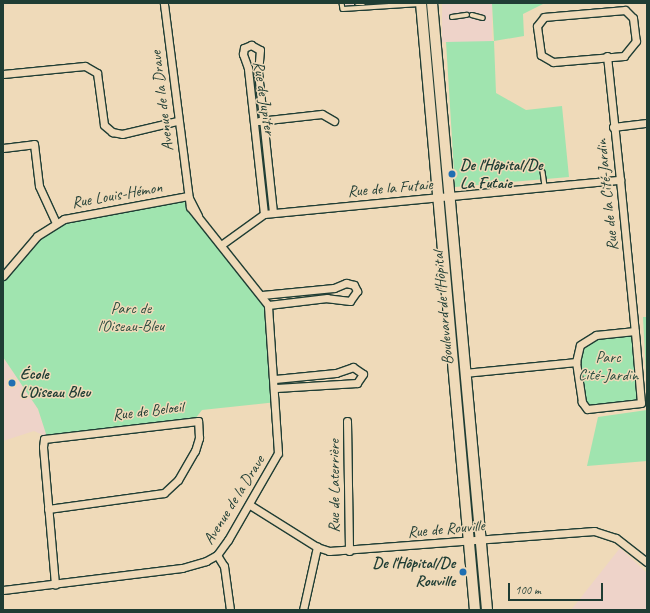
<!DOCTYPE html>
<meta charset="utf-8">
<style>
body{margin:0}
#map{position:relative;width:650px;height:613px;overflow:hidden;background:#efdab9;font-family:Caveat,sans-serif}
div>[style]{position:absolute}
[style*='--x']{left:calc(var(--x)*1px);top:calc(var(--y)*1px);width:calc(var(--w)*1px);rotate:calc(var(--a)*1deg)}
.built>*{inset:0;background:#eed3c9;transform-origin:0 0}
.green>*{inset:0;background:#a0e4af}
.roads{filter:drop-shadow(1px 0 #1f3d34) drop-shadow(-1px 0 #1f3d34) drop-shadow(0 1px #1f3d34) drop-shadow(0 -1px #1f3d34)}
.service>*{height:3.5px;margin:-1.75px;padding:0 1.75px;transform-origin:1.75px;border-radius:1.75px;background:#efdab9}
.minor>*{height:7px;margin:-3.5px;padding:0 3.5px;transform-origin:3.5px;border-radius:3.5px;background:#efdab9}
.secondary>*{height:10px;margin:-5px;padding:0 5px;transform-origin:5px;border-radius:5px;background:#efdab9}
.dots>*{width:11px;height:11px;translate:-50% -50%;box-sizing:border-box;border:2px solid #efdab9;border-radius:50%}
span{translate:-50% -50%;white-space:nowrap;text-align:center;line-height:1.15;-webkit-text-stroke:3px #efdab9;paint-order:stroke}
.street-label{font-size:16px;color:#1f3d34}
.poi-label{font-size:16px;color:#1f3d34;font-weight:700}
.left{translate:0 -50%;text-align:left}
.right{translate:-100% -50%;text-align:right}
.park-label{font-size:16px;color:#2c4e40}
.frame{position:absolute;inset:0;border:4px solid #1f3d34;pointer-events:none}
.scale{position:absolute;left:508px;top:583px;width:95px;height:18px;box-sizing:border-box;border:2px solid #1f3d34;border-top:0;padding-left:5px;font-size:12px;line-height:14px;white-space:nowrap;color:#1f3d34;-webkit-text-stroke:3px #efdab9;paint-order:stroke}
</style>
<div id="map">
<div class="built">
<i style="clip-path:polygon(342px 3px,421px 3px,343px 9px)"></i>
<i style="left:442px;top:3px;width:50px;height:39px"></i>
<i style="clip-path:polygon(3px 357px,38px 409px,47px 437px,34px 431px,3px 441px)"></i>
<i style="clip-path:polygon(620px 548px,647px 573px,647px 610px,571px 610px)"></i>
</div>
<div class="green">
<i style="clip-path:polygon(492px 3px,545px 3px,523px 14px,524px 36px,494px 41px,496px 93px,526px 110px,562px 106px,569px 177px,455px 187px,446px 42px,494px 41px)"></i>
<i style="clip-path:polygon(188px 196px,189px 204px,265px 300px,277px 402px,202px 410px,195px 419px,47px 437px,38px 409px,3px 357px,3px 276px,25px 249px,64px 219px)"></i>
<i style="clip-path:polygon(643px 317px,647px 317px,647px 393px)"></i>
<i style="clip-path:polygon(635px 331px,641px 403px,587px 409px,576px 362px,583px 341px)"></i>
<i style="clip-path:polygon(647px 410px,647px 461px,587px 466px,598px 417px)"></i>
</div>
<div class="roads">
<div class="service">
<i style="--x:342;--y:3;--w:6;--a:81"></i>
<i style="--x:343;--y:9;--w:77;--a:-3.7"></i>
<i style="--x:357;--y:3;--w:6;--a:0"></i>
<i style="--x:472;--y:15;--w:11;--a:15"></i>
<i style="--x:452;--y:17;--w:15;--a:-8"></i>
<i style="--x:543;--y:172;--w:15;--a:82"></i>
</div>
<div class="minor">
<i style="--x:625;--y:10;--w:11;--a:45"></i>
<i style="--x:633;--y:18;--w:23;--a:83"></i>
<i style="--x:636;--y:41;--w:19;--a:129"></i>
<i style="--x:624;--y:56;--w:71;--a:175.2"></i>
<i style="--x:553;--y:62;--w:14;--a:-150"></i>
<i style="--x:541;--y:55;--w:29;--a:-98"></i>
<i style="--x:537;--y:26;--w:11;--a:-52"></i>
<i style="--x:544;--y:17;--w:81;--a:-4.9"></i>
<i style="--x:607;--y:56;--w:125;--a:84"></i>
<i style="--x:620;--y:180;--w:165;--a:84.4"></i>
<i style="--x:636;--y:344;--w:59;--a:85.2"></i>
<i style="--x:641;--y:403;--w:54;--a:173.7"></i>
<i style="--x:587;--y:409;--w:9;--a:-126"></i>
<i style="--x:582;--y:402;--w:40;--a:-98.5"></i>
<i style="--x:576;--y:362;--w:17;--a:-77"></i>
<i style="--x:580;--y:345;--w:19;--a:-32"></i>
<i style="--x:596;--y:335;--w:39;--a:-6"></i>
<i style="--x:3;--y:74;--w:82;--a:-5.6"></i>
<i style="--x:85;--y:66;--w:14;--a:30"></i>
<i style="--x:97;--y:73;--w:52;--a:82.3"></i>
<i style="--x:104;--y:125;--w:11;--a:41"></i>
<i style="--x:112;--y:132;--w:10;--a:11"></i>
<i style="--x:122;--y:134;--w:57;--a:-13.3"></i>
<i style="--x:259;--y:121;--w:63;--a:-6.3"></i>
<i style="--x:322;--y:114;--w:14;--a:30"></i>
<i style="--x:613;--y:127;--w:34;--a:-7"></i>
<i style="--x:3;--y:148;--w:31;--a:-7"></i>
<i style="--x:34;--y:144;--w:42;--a:83.2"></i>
<i style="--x:39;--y:186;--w:41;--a:65.3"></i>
<i style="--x:188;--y:196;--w:22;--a:63"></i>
<i style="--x:264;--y:214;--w:147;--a:-96.3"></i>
<i style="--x:248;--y:68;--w:15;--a:-110"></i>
<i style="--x:243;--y:54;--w:6;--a:-81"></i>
<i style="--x:244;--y:48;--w:8;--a:-23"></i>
<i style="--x:251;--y:45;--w:10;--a:29"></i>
<i style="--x:260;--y:50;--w:22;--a:95"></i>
<i style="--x:258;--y:72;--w:141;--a:83.9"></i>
<i style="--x:221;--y:245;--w:53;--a:-35.8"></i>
<i style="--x:264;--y:214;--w:358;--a:-5.5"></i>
<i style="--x:3;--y:276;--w:52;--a:-49.6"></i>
<i style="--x:37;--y:236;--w:32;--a:-32"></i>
<i style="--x:64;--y:219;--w:126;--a:-10.5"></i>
<i style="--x:262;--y:295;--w:72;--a:-5.6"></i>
<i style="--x:334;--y:288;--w:13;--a:-23"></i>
<i style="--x:346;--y:283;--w:8;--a:14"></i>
<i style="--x:354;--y:285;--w:7;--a:63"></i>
<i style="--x:357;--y:291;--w:12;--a:125"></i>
<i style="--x:350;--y:301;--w:23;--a:-173"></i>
<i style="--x:327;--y:298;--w:59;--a:173.2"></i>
<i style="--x:464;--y:373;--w:113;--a:-5.6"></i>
<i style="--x:275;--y:379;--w:61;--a:-5.6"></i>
<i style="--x:336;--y:373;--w:18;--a:-19"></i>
<i style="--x:353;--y:367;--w:12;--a:35"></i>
<i style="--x:363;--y:374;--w:11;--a:124"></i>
<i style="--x:357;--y:383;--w:81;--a:176.5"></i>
<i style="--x:347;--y:421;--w:130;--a:89.1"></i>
<i style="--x:250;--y:505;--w:79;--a:32.1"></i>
<i style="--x:317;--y:547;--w:13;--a:18"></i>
<i style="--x:329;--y:551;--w:266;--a:-4.3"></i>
<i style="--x:594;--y:531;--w:23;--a:18"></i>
<i style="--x:616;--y:538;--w:39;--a:38"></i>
<i style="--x:48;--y:509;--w:117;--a:-7.9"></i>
<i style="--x:164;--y:493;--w:19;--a:-43"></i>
<i style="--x:178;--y:480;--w:34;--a:-60"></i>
<i style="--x:195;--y:451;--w:14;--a:-73"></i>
<i style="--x:199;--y:438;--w:17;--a:-93"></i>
<i style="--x:198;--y:421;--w:155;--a:173.3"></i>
<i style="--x:44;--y:439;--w:8;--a:97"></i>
<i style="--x:43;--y:447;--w:138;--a:85"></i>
<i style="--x:217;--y:555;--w:13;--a:58"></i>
<i style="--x:224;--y:566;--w:44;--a:82.2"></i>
<i style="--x:3;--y:590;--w:180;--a:-7"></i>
<i style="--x:182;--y:568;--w:25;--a:-16"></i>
<i style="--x:206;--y:561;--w:13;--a:-29"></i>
<i style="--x:217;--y:555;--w:19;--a:-54"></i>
<i style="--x:228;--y:540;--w:100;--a:-60.1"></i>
<i style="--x:278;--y:453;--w:148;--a:-93.9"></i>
<i style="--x:268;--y:305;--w:125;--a:-128.5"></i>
<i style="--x:190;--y:207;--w:206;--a:-97.3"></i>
<i style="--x:303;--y:610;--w:65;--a:-77.5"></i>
</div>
<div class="secondary">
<i style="--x:421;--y:3;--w:609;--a:84.92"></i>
<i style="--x:432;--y:3;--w:609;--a:84.82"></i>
</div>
</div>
<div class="dots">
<i style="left:452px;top:174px;background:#1f6fb2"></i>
<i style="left:12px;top:383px;background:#1f6fb2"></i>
<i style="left:463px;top:572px;background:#1f6fb2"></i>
</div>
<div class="street-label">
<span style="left:264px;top:98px;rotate:81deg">Rue de Jupiter</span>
<span style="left:162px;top:101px;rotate:-97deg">Avenue de la Drave</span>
<span style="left:390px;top:188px;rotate:-5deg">Rue de la Futaie</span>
<span style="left:117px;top:195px;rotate:-10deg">Rue Louis-Hémon</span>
<span style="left:607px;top:195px;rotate:-96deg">Rue de la Cité-Jardin</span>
<span style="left:443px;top:308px;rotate:-95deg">Boulevard de l'Hôpital</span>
<span style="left:148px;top:411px;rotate:-7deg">Rue de Beloeil</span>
<span style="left:334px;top:486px;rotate:-90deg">Rue de Laterrière</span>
<span style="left:234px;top:500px;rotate:-58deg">Avenue de la Drave</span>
<span style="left:446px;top:529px;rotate:-5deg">Rue de Rouville</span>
</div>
<div class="poi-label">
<span class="left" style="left:460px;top:174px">De l'Hôpital/De<br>La Futaie</span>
<span class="left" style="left:20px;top:383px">École<br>L'Oiseau Bleu</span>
<span class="right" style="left:455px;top:572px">De l'Hôpital/De<br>Rouville</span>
</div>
<div class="park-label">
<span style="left:131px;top:317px">Parc de<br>l'Oiseau-Bleu</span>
<span style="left:608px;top:366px">Parc<br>Cité-Jardin</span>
</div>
<div class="frame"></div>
<div class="scale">100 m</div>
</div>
